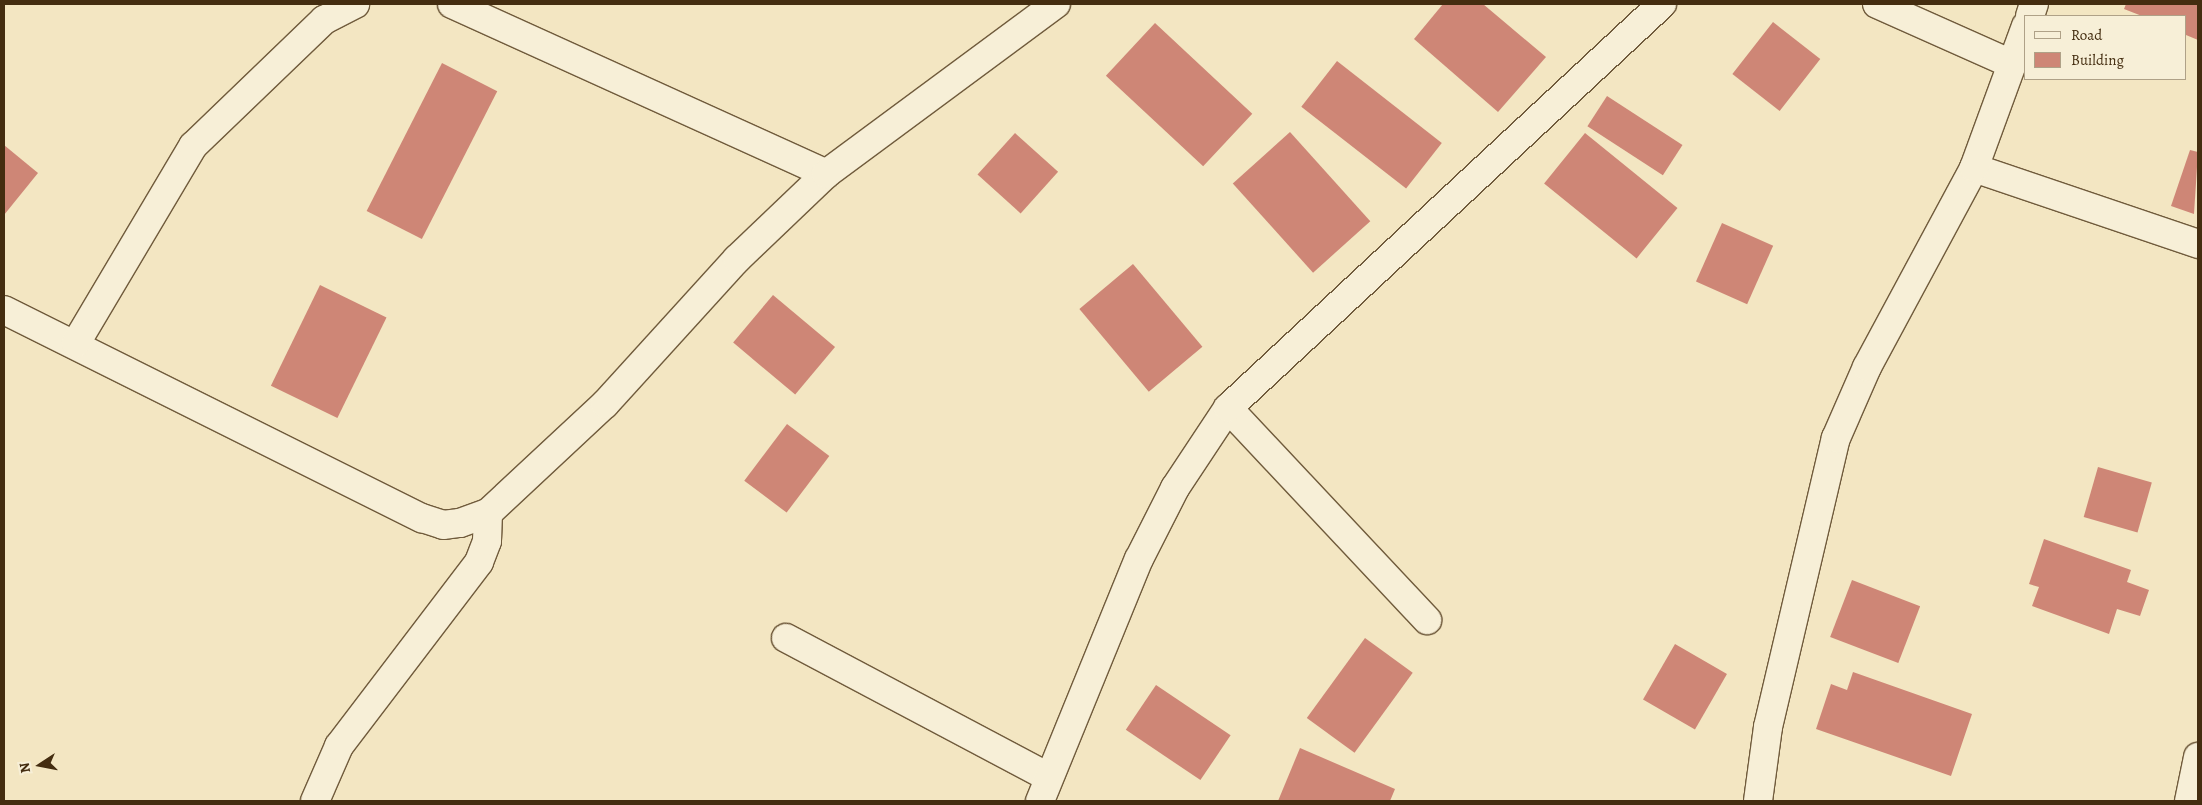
<!DOCTYPE html>
<style>
body{margin:0}
#map{position:relative;width:2202px;height:805px;overflow:hidden;background:#f3e6c2;font-family:Alegreya,serif}
div>[style]{position:absolute}
[style*='--x']{left:calc(var(--x)*1px);top:calc(var(--y)*1px);width:calc(var(--w)*1px);rotate:calc(var(--a)*1deg)}
.building>*{inset:0;background:#ce8676;transform-origin:0 0}
.roads{filter:drop-shadow(1px 0 #705b3c) drop-shadow(-1px 0 #705b3c) drop-shadow(0 1px #705b3c) drop-shadow(0 -1px #705b3c)}
.minor>*{height:28px;margin:-14px;padding:0 14px;transform-origin:14px;border-radius:14px;background:#f7efd7}
span{translate:-50% -50%;white-space:nowrap;text-align:center;line-height:1.15;-webkit-text-stroke:4.5px #f7efd7;paint-order:stroke}
.frame{position:absolute;inset:0;border:5px solid #442d10;pointer-events:none}
.legend{position:absolute;left:2024px;top:15px;width:162px;height:65px;box-sizing:border-box;background:#f7efd7;border:1px solid #afa187;margin:0;padding:6px 9px;list-style:none;font-size:15px;color:#442d10}
.legend li{display:flex;align-items:center;gap:10px;height:25px}
.legend b{width:25px;border:1px solid #afa187}
.north{position:absolute;left:15px;top:740px;width:50px;height:50px;-webkit-text-stroke:4px #f7efd7;paint-order:stroke;rotate:259deg;font-size:14px;font-weight:700;line-height:20px;text-align:center;color:#442d10}
.north::after{content:'';display:block;margin:auto;width:18px;height:22px;background:#442d10;clip-path:polygon(50% 0,100% 100%,50% 72%,0 100%)}
</style>
<div id="map">
<div class="building">
<i style="clip-path:polygon(1443px 4px,1483px 4px,1546px 57px,1498px 112px,1414px 39px)"></i>
<i style="clip-path:polygon(2126px 4px,2198px 4px,2198px 40px,2186px 35px,2186px 16px,2142px 16px,2124px 9px)"></i>
<i style="left:1773px;top:22px;width:60px;height:66px;rotate:38deg"></i>
<i style="left:1155px;top:23px;width:133px;height:72px;rotate:43deg"></i>
<i style="left:1337px;top:61px;width:133px;height:58px;rotate:38deg"></i>
<i style="left:442px;top:63px;width:62px;height:166px;rotate:27deg"></i>
<i style="left:1607px;top:96px;width:90px;height:36px;rotate:33deg"></i>
<i style="left:1290px;top:132px;width:120px;height:77px;rotate:48deg"></i>
<i style="left:1015px;top:133px;width:58px;height:56px;rotate:42deg"></i>
<i style="left:1585px;top:133px;width:119px;height:65px;rotate:39deg"></i>
<i style="clip-path:polygon(4px 145px,38px 173px,4px 215px)"></i>
<i style="clip-path:polygon(2190px 150px,2198px 152px,2194px 214px,2171px 206px)"></i>
<i style="left:1722px;top:223px;width:56px;height:64px;rotate:24deg"></i>
<i style="left:1133px;top:264px;width:108px;height:70px;rotate:50deg"></i>
<i style="left:320px;top:285px;width:74px;height:112px;rotate:26deg"></i>
<i style="left:773px;top:295px;width:81px;height:62px;rotate:40deg"></i>
<i style="left:787px;top:424px;width:53px;height:71px;rotate:37deg"></i>
<i style="left:2098px;top:467px;width:56px;height:52px;rotate:16deg"></i>
<i style="clip-path:polygon(2044px 539px,2131px 570px,2127px 582px,2149px 590px,2140px 616px,2117px 609px,2109px 634px,2032px 606px,2039px 587px,2029px 584px)"></i>
<i style="left:1852px;top:580px;width:73px;height:61px;rotate:21deg"></i>
<i style="left:1365px;top:638px;width:59px;height:99px;rotate:36deg"></i>
<i style="left:1675px;top:644px;width:60px;height:64px;rotate:30deg"></i>
<i style="clip-path:polygon(1853px 672px,1972px 714px,1951px 776px,1816px 729px,1831px 684px,1847px 690px)"></i>
<i style="left:1156px;top:685px;width:90px;height:54px;rotate:34deg"></i>
<i style="clip-path:polygon(1300px 748px,1395px 789px,1390px 801px,1278px 801px)"></i>
</div>
<div class="roads">
<div class="minor">
<i style="--x:452;--y:4;--w:411;--a:24.4"></i>
<i style="--x:1877;--y:4;--w:148;--a:24"></i>
<i style="--x:2030;--y:16;--w:13;--a:-72"></i>
<i style="--x:1974;--y:168;--w:237;--a:18.7"></i>
<i style="--x:4;--y:310;--w:467;--a:26.5"></i>
<i style="--x:422;--y:518;--w:22;--a:18"></i>
<i style="--x:443;--y:525;--w:17;--a:-7"></i>
<i style="--x:460;--y:523;--w:30;--a:-20"></i>
<i style="--x:488;--y:513;--w:160;--a:-43"></i>
<i style="--x:605;--y:404;--w:196;--a:-47.7"></i>
<i style="--x:737;--y:259;--w:123;--a:-43.7"></i>
<i style="--x:826;--y:174;--w:286;--a:-36.5"></i>
<i style="--x:76;--y:343;--w:229;--a:-59.3"></i>
<i style="--x:193;--y:146;--w:182;--a:-43.9"></i>
<i style="--x:324;--y:20;--w:35;--a:-27"></i>
<i style="--x:1228;--y:408;--w:291;--a:46.8"></i>
<i style="--x:786;--y:638;--w:297;--a:27.9"></i>
<i style="--x:315;--y:801;--w:60;--a:-66.4"></i>
<i style="--x:339;--y:746;--w:231;--a:-52.7"></i>
<i style="--x:479;--y:562;--w:22;--a:-69"></i>
<i style="--x:487;--y:541;--w:28;--a:-88"></i>
<i style="--x:1040;--y:801;--w:261;--a:-67.8"></i>
<i style="--x:1139;--y:559;--w:80;--a:-63.1"></i>
<i style="--x:1175;--y:488;--w:96;--a:-56.5"></i>
<i style="--x:1228;--y:408;--w:593;--a:-42.95"></i>
<i style="--x:1758;--y:801;--w:75;--a:-82.3"></i>
<i style="--x:1768;--y:727;--w:297;--a:-76.8"></i>
<i style="--x:1836;--y:438;--w:77;--a:-66.4"></i>
<i style="--x:1867;--y:367;--w:226;--a:-61.7"></i>
<i style="--x:1974;--y:168;--w:151;--a:-69.9"></i>
<i style="--x:2189;--y:801;--w:45;--a:-78.4"></i>
</div>
</div>
<div class="frame"></div>
<ul class="legend">
<li><b style="height:6px;background:#f7efd7"></b>Road</li>
<li><b style="height:14px;background:#ce8676"></b>Building</li>
</ul>
<div class="north">N</div>
</div>
